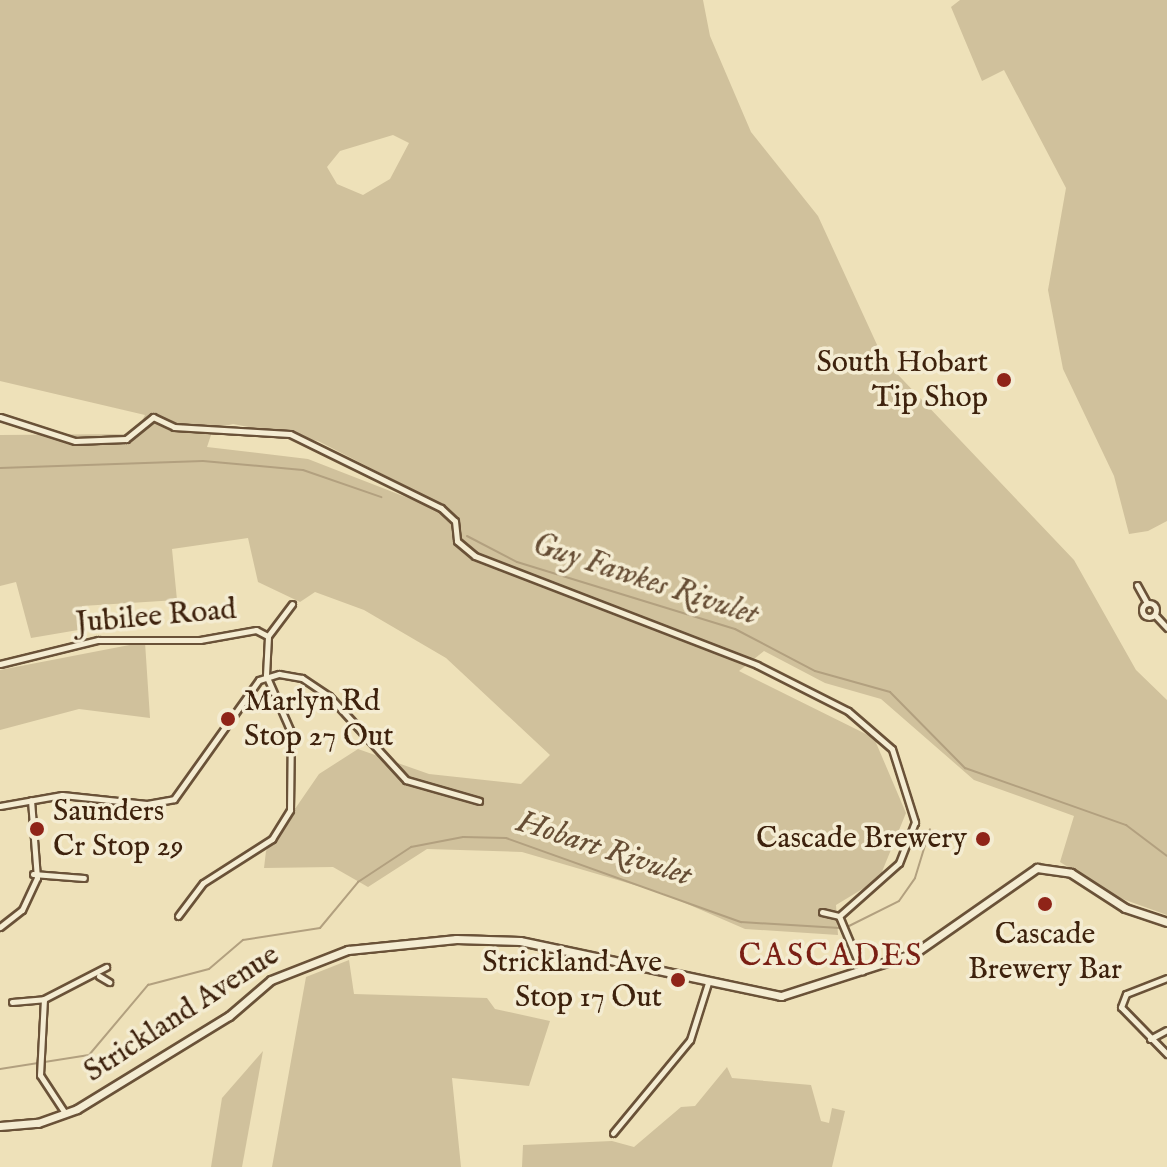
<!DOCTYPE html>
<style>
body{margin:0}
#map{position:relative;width:1167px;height:1167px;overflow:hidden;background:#eee1b9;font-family:"IM FELL English",serif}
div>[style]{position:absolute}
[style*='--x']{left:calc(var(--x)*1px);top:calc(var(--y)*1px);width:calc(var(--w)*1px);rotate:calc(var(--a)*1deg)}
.green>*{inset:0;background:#d0c19c}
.stream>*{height:2px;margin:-1px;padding:0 1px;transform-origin:1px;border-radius:1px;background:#b2a07f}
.roads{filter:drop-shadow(2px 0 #6a5238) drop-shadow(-2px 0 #6a5238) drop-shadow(0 2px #6a5238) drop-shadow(0 -2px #6a5238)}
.street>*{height:5px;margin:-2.5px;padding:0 2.5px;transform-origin:2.5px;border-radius:2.5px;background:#f4ecd2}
.street>.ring{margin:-2.5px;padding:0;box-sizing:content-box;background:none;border:5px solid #f4ecd2;border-radius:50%}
.secondary>*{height:7px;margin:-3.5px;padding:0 3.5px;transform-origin:3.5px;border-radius:3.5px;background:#f4ecd2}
.dots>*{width:22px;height:22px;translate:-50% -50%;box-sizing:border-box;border:4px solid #f4ecd2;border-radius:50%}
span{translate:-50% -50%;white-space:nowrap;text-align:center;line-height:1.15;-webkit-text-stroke:7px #f4ecd2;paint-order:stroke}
.poi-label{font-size:30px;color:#3e220d}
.right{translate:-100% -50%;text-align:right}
.left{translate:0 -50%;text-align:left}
.street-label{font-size:30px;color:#3e220d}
.water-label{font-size:32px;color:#674e35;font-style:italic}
.neighbourhood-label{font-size:32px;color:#7a1f14;letter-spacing:2px}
</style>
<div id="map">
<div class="green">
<i style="clip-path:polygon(evenodd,0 0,703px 0,710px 36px,751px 132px,818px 216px,884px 360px,1074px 560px,1136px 670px,1167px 700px,1167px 915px,1117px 897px,1060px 862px,1074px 816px,974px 780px,881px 699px,825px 683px,764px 651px,739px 671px,874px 738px,906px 813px,879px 879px,836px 905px,838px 935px,745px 929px,662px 893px,522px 852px,427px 849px,368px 887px,333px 867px,264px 868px,266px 851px,319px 774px,358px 749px,429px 774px,521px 784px,550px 755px,446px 658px,364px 610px,315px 592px,300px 602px,258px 582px,248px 538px,172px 549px,177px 600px,82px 606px,84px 629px,31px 638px,16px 582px,0 586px,0 435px,135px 434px,145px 415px,0 381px,0 0,393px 135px,409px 143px,390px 179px,363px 195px,337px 184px,327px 167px,340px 151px,393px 135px,0 0,233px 424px,318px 441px,429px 498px,421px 503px,308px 459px,207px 447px,213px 429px,233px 424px)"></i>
<i style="clip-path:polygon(960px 0,1167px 0,1167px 521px,1148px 531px,1129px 534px,1114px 476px,1063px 369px,1048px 290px,1066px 188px,1004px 70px,982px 81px,951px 7px)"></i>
<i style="clip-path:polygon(145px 642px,150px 718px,79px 709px,0 730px,0 670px)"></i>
<i style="clip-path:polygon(349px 960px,354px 994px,487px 998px,495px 1009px,550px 1021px,529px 1086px,452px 1078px,461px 1167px,272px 1167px,306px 977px)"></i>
<i style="clip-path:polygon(263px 1051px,242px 1167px,211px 1167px,222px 1098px)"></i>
<i style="clip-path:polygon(727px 1067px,732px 1078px,811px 1085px,821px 1121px,829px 1123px,832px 1108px,845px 1111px,832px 1167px,522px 1167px,523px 1145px,612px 1141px,634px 1147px,681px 1107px,695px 1106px)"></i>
</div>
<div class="stream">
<i style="--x:0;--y:468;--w:203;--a:-2"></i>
<i style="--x:203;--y:461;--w:100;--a:5.1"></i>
<i style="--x:303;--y:470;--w:83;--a:19.1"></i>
<i style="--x:467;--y:536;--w:56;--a:27.5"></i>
<i style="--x:517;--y:562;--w:228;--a:17.1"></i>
<i style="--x:735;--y:629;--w:90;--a:27.7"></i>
<i style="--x:815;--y:671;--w:78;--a:15.6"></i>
<i style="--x:890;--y:692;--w:107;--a:45.4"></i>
<i style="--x:965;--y:768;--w:171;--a:19.5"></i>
<i style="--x:1126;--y:825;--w:51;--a:37.1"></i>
<i style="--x:847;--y:927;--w:58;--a:-26.6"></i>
<i style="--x:899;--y:901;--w:28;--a:-55"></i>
<i style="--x:915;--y:878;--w:51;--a:-73"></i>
<i style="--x:0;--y:1069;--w:90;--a:-8.9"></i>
<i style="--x:89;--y:1055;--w:92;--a:-49.9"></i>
<i style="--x:148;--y:985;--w:63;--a:-14.7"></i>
<i style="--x:209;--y:969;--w:45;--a:-40.5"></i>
<i style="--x:243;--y:940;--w:78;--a:-8.9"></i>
<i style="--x:320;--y:928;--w:60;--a:-50.4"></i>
<i style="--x:358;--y:882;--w:64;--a:-33.4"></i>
<i style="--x:411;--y:847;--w:53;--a:-10.9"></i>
<i style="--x:463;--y:837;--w:43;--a:1.3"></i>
<i style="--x:506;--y:838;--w:250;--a:19.7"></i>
<i style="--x:741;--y:922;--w:99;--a:3.5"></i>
</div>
<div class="roads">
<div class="street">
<i style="--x:0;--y:417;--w:79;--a:17.7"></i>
<i style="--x:75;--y:441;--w:51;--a:-2.2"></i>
<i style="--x:126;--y:439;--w:35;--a:-39"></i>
<i style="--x:153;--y:417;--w:23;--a:25"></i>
<i style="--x:174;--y:427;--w:116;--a:3.5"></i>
<i style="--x:290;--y:434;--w:168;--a:26.1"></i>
<i style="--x:441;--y:508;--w:19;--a:43"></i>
<i style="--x:455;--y:521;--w:20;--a:84"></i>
<i style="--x:457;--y:541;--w:23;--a:40"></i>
<i style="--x:475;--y:556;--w:302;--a:21.1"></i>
<i style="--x:757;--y:665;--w:102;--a:26.8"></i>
<i style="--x:848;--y:711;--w:58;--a:40.8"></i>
<i style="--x:892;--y:749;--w:77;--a:72.5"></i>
<i style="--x:915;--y:822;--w:44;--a:111.3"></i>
<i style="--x:899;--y:863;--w:80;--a:138.5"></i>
<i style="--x:839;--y:916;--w:60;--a:67.3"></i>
<i style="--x:1137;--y:585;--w:21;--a:61"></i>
<i class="ring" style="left:1142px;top:603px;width:9px;height:9px"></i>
<i style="--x:1155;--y:615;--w:18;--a:47"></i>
<i style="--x:0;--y:664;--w:101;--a:-13.8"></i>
<i style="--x:98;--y:640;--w:102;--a:0"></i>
<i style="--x:200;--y:640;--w:57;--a:-10.1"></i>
<i style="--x:256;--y:630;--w:13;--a:27"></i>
<i style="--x:268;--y:636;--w:40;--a:-53"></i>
<i style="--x:0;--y:806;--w:63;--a:-10.1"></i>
<i style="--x:62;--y:795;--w:85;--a:6"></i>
<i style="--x:147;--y:804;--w:27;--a:-10"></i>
<i style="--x:174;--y:799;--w:146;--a:-54.5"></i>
<i style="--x:259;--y:680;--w:21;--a:-17"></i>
<i style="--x:279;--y:674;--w:23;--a:10"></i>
<i style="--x:302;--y:678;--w:32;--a:34"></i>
<i style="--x:329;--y:696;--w:114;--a:47.5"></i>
<i style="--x:406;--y:780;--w:76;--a:16"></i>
<i style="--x:33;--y:874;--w:51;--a:4.5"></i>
<i style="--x:822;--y:912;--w:17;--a:13"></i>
<i style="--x:178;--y:916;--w:41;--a:-52.9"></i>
<i style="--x:203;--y:883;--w:82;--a:-32.5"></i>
<i style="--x:272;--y:839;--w:34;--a:-58"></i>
<i style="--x:290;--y:810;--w:78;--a:-89.3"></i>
<i style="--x:291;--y:732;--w:62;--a:-113.7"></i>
<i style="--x:266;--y:675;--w:39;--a:-87"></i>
<i style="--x:0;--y:927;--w:28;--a:-38"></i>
<i style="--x:22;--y:910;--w:35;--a:-65"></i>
<i style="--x:37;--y:878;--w:78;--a:-94.4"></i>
<i style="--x:99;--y:976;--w:12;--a:31"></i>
<i style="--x:1167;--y:978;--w:44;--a:158.7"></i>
<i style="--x:1126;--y:994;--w:14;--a:111"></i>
<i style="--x:1121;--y:1007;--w:66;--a:45.6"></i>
<i style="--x:12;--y:1002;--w:32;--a:-5"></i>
<i style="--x:1150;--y:1039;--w:19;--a:-28"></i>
<i style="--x:65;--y:1113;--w:45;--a:-123.3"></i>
<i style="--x:40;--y:1075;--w:76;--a:-87"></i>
<i style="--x:44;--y:999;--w:70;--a:-27.3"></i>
<i style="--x:613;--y:1133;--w:121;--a:-50.4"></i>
<i style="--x:690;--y:1040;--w:60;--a:-72.5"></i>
</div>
<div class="secondary">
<i style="--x:0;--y:1126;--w:38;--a:-5"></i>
<i style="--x:38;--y:1123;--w:41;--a:-19.7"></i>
<i style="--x:77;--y:1109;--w:178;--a:-31.5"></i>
<i style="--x:229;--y:1016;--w:55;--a:-40.6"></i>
<i style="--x:271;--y:980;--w:83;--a:-21.3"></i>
<i style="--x:348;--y:950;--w:109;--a:-5.8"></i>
<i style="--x:456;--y:939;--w:64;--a:1.8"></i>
<i style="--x:520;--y:941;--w:267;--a:11.9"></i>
<i style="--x:781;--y:996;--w:141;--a:-17.8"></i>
<i style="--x:915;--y:953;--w:149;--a:-34.9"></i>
<i style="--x:1037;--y:868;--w:34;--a:8"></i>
<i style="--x:1071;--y:873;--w:64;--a:32.9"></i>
<i style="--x:1125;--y:908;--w:44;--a:18.4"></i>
</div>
</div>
<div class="dots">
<i style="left:1004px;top:380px;background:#8f2418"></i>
<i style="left:228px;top:719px;background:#8f2418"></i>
<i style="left:37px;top:829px;background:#8f2418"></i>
<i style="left:983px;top:839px;background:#8f2418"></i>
<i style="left:1045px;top:904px;background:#8f2418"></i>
<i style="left:678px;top:980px;background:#8f2418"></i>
</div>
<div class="poi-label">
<span class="right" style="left:988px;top:380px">South Hobart<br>Tip Shop</span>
<span class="left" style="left:244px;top:719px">Marlyn Rd<br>Stop 27 Out</span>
<span class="left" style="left:53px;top:829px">Saunders<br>Cr Stop 29</span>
<span class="right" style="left:967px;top:839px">Cascade Brewery</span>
<span style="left:1045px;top:952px">Cascade<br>Brewery Bar</span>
<span class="right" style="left:662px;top:980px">Strickland Ave<br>Stop 17 Out</span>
</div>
<div class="street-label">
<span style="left:156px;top:617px;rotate:-5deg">Jubilee Road</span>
<span style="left:182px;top:1014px;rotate:-33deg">Strickland Avenue</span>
</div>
<div class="water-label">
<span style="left:645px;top:581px;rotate:18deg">Guy Fawkes Rivulet</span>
<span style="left:604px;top:850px;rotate:18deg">Hobart Rivulet</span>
</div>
<div class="neighbourhood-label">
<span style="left:831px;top:957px">CASCADES</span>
</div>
</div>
